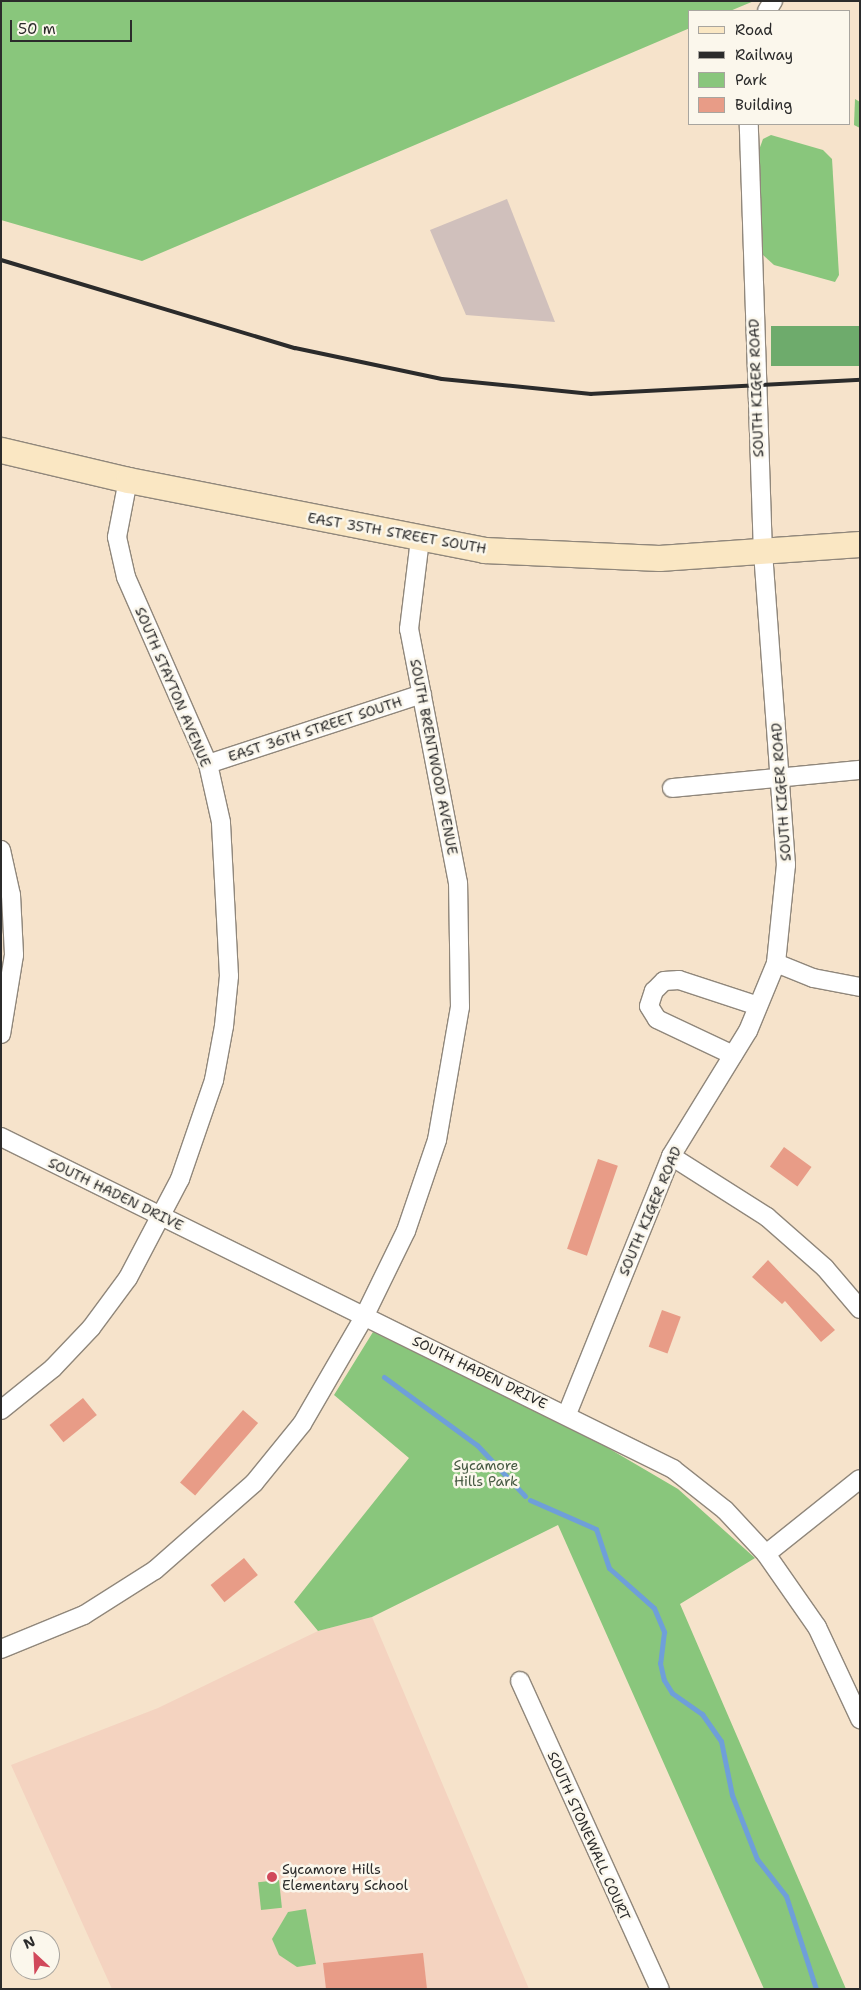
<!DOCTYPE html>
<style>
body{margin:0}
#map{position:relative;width:861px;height:1990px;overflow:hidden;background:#f6e3cb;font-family:"Shantell Sans",sans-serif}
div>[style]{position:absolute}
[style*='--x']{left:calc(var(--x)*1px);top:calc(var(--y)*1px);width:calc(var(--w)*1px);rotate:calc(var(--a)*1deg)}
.built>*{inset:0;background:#f4d3c0}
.industrial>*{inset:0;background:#d0c0bc}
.green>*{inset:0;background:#89c67c;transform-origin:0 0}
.forest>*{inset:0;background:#6eab6c;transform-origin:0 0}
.stream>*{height:5px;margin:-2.5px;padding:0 2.5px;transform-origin:2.5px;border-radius:2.5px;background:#6f9fd9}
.building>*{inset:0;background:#e89c87;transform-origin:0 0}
.roads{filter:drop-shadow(1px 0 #90877b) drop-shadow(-1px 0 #90877b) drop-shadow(0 1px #90877b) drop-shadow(0 -1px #90877b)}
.minor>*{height:18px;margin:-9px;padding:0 9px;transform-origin:9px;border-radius:9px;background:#fff}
.secondary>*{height:25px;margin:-12.5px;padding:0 12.5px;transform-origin:12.5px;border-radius:12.5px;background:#fae7c3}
.rail>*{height:4px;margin:-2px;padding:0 2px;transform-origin:2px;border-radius:2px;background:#2b2b2b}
.dots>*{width:14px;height:14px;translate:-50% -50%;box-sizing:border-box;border:2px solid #fbf7ec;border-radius:50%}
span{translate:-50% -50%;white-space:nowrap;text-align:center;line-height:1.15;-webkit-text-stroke:5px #fbf7ec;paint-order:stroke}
.street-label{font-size:14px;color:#2b2b2b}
.park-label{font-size:14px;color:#475a43}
.poi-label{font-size:14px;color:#2b2b2b}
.left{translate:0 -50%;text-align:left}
.frame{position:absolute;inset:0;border:2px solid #2b2b2b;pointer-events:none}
.legend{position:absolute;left:688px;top:10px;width:162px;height:115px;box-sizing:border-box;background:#fbf7ec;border:1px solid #a8a59f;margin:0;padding:6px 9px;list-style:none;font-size:15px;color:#2b2b2b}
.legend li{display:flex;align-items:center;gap:10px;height:25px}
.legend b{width:25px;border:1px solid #a8a59f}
.north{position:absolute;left:10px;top:1930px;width:50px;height:50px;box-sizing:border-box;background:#fbf7ec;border:1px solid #a8a59f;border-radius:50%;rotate:335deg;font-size:14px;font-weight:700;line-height:20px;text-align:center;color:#2b2b2b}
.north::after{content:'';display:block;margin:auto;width:18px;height:22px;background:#d1495b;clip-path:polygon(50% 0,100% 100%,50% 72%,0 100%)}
.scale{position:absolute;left:10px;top:20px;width:122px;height:22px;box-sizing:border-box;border:2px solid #2b2b2b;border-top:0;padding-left:6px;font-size:15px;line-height:18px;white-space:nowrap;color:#2b2b2b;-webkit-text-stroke:4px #fbf7ec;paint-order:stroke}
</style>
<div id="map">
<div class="built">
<i style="clip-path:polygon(372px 1617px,529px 1989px,112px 1989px,11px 1765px,158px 1708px,318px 1631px)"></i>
</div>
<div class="industrial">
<i style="clip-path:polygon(507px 199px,555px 322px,466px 315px,430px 230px)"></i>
</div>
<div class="green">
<i style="clip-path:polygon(1px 1px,754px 1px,730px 11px,690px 11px,690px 28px,142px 261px,1px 220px)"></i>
<i style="clip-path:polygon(855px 99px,860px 102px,860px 128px,854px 125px)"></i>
<i style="clip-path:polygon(771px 135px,823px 150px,832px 159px,839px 275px,835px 282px,774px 265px,763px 255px,759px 150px,763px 139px)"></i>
<i style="clip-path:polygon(373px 1332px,591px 1438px,678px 1489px,755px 1558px,680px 1604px,846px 1989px,764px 1989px,558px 1525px,372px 1617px,318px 1631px,294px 1602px,409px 1458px,334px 1395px)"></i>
<i style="left:279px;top:1880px;width:28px;height:21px;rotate:84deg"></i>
<i style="clip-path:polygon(306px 1909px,316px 1964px,297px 1967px,279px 1955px,272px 1939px,288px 1912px)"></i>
</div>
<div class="forest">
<i style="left:860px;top:326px;width:40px;height:89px;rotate:90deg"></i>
</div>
<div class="stream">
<i style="--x:384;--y:1377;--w:115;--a:36.2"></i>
<i style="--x:477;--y:1445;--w:70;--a:46.7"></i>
<i style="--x:530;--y:1500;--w:72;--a:23.7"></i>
<i style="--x:596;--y:1529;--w:41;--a:71.6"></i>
<i style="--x:609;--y:1568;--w:60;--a:41.6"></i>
<i style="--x:654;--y:1608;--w:26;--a:67"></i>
<i style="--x:664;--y:1632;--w:31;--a:97"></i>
<i style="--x:660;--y:1663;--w:17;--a:77"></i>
<i style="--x:664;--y:1680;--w:15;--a:58"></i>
<i style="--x:672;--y:1693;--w:37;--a:35"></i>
<i style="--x:702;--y:1714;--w:33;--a:55"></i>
<i style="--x:721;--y:1741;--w:55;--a:78.5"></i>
<i style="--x:732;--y:1795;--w:69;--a:68.7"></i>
<i style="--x:757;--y:1859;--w:47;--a:51.9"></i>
<i style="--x:786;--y:1896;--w:98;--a:72.1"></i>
</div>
<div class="building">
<i style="left:784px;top:1147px;width:34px;height:24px;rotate:36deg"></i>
<i style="left:598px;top:1159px;width:21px;height:95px;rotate:19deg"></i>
<i style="clip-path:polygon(768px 1260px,835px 1330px,821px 1342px,785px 1301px,782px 1304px,752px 1277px)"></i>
<i style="left:662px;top:1310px;width:20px;height:39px;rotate:20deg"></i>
<i style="left:83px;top:1398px;width:22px;height:43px;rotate:51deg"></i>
<i style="left:243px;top:1410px;width:20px;height:96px;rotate:41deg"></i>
<i style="left:244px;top:1558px;width:22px;height:43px;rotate:51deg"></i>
<i style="clip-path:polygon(423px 1953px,427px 1989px,326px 1989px,323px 1963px)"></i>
</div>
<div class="roads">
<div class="minor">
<i style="--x:767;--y:11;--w:12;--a:-59"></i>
<i style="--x:208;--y:764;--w:225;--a:-18.1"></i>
<i style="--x:672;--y:788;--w:189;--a:-5.5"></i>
<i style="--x:1;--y:850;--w:46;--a:77.5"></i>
<i style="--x:11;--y:895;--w:60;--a:87.1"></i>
<i style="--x:14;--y:955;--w:80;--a:99.3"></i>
<i style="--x:776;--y:963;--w:40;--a:22"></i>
<i style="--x:813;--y:978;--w:48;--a:10.8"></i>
<i style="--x:733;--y:1055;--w:84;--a:-154.7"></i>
<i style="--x:657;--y:1019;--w:15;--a:-122"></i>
<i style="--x:649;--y:1006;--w:16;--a:-72"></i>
<i style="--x:654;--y:991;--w:14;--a:-45"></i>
<i style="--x:664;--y:981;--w:15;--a:-4"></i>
<i style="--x:679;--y:980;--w:83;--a:18.2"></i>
<i style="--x:1;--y:1137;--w:750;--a:26.29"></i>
<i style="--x:673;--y:1469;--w:66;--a:38.3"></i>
<i style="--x:725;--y:1510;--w:60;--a:47"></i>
<i style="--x:766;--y:1554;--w:89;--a:55.1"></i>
<i style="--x:817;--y:1627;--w:102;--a:64.9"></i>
<i style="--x:671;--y:1156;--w:114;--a:32.4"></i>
<i style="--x:767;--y:1217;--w:77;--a:41.3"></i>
<i style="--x:825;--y:1268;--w:54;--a:49.5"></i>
<i style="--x:1;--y:1410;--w:67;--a:-38.9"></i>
<i style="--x:53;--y:1368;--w:55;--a:-46.5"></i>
<i style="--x:91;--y:1328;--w:62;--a:-53.5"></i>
<i style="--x:128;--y:1278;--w:112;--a:-62.3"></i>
<i style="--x:180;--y:1179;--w:105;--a:-71"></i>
<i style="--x:214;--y:1080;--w:55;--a:-79.5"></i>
<i style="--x:224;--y:1026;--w:50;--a:-84.3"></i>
<i style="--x:229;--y:976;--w:154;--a:-93"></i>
<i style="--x:221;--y:822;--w:59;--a:-102.6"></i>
<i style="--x:208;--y:764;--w:204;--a:-113.7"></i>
<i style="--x:126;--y:577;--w:41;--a:-102.7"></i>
<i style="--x:117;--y:537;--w:58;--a:-79.1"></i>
<i style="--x:567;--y:1414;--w:278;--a:-68"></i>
<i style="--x:671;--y:1156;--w:147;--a:-58.4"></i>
<i style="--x:748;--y:1031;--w:74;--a:-67.6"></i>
<i style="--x:776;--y:963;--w:99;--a:-84.2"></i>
<i style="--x:786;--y:865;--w:312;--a:-94.2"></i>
<i style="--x:763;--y:554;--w:430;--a:-91.9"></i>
<i style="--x:766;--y:1554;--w:120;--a:-38.6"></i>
<i style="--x:1;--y:1649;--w:90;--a:-22.3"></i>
<i style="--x:84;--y:1615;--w:84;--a:-32.4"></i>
<i style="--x:155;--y:1570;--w:132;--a:-41.3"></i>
<i style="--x:254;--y:1483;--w:76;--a:-50.9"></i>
<i style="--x:302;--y:1424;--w:124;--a:-59.9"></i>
<i style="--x:364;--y:1317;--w:96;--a:-64"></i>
<i style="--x:406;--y:1231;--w:96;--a:-71.2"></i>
<i style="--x:437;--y:1140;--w:135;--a:-80.2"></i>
<i style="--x:460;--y:1007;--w:124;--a:-90.9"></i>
<i style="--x:458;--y:883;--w:259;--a:-100.9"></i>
<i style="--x:409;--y:629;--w:90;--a:-83"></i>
<i style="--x:520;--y:1681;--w:338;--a:65.6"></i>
</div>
<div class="secondary">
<i style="--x:1;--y:450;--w:130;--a:13.3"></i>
<i style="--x:128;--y:480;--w:363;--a:11.1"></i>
<i style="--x:484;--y:550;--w:175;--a:2.6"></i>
<i style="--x:659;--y:558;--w:201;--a:-4"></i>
</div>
</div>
<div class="rail">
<i style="--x:1;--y:260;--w:307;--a:16.7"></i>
<i style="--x:295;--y:348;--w:150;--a:11.9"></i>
<i style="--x:442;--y:379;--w:150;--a:5.7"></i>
<i style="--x:591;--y:394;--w:269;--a:-3"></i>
</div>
<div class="dots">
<i style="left:272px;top:1877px;background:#d1495b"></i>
</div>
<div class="street-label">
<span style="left:756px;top:388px;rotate:-92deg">SOUTH KIGER ROAD</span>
<span style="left:397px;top:533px;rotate:10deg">EAST 35TH STREET SOUTH</span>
<span style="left:173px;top:687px;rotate:67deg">SOUTH STAYTON AVENUE</span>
<span style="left:315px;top:729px;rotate:-18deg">EAST 36TH STREET SOUTH</span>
<span style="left:434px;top:757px;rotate:79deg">SOUTH BRENTWOOD AVENUE</span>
<span style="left:781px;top:792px;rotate:-94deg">SOUTH KIGER ROAD</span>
<span style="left:116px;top:1194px;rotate:26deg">SOUTH HADEN DRIVE</span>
<span style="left:650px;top:1211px;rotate:-67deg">SOUTH KIGER ROAD</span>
<span style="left:480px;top:1372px;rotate:26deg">SOUTH HADEN DRIVE</span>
<span style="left:589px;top:1836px;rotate:66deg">SOUTH STONEWALL COURT</span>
</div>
<div class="park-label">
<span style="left:486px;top:1473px">Sycamore<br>Hills Park</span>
</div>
<div class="poi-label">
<span class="left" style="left:282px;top:1877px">Sycamore Hills<br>Elementary School</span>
</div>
<div class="frame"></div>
<ul class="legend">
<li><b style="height:6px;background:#fae7c3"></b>Road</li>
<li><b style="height:6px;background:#2b2b2b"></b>Railway</li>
<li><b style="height:14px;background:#89c67c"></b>Park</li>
<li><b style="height:14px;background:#e89c87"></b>Building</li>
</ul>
<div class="north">N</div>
<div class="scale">50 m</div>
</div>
